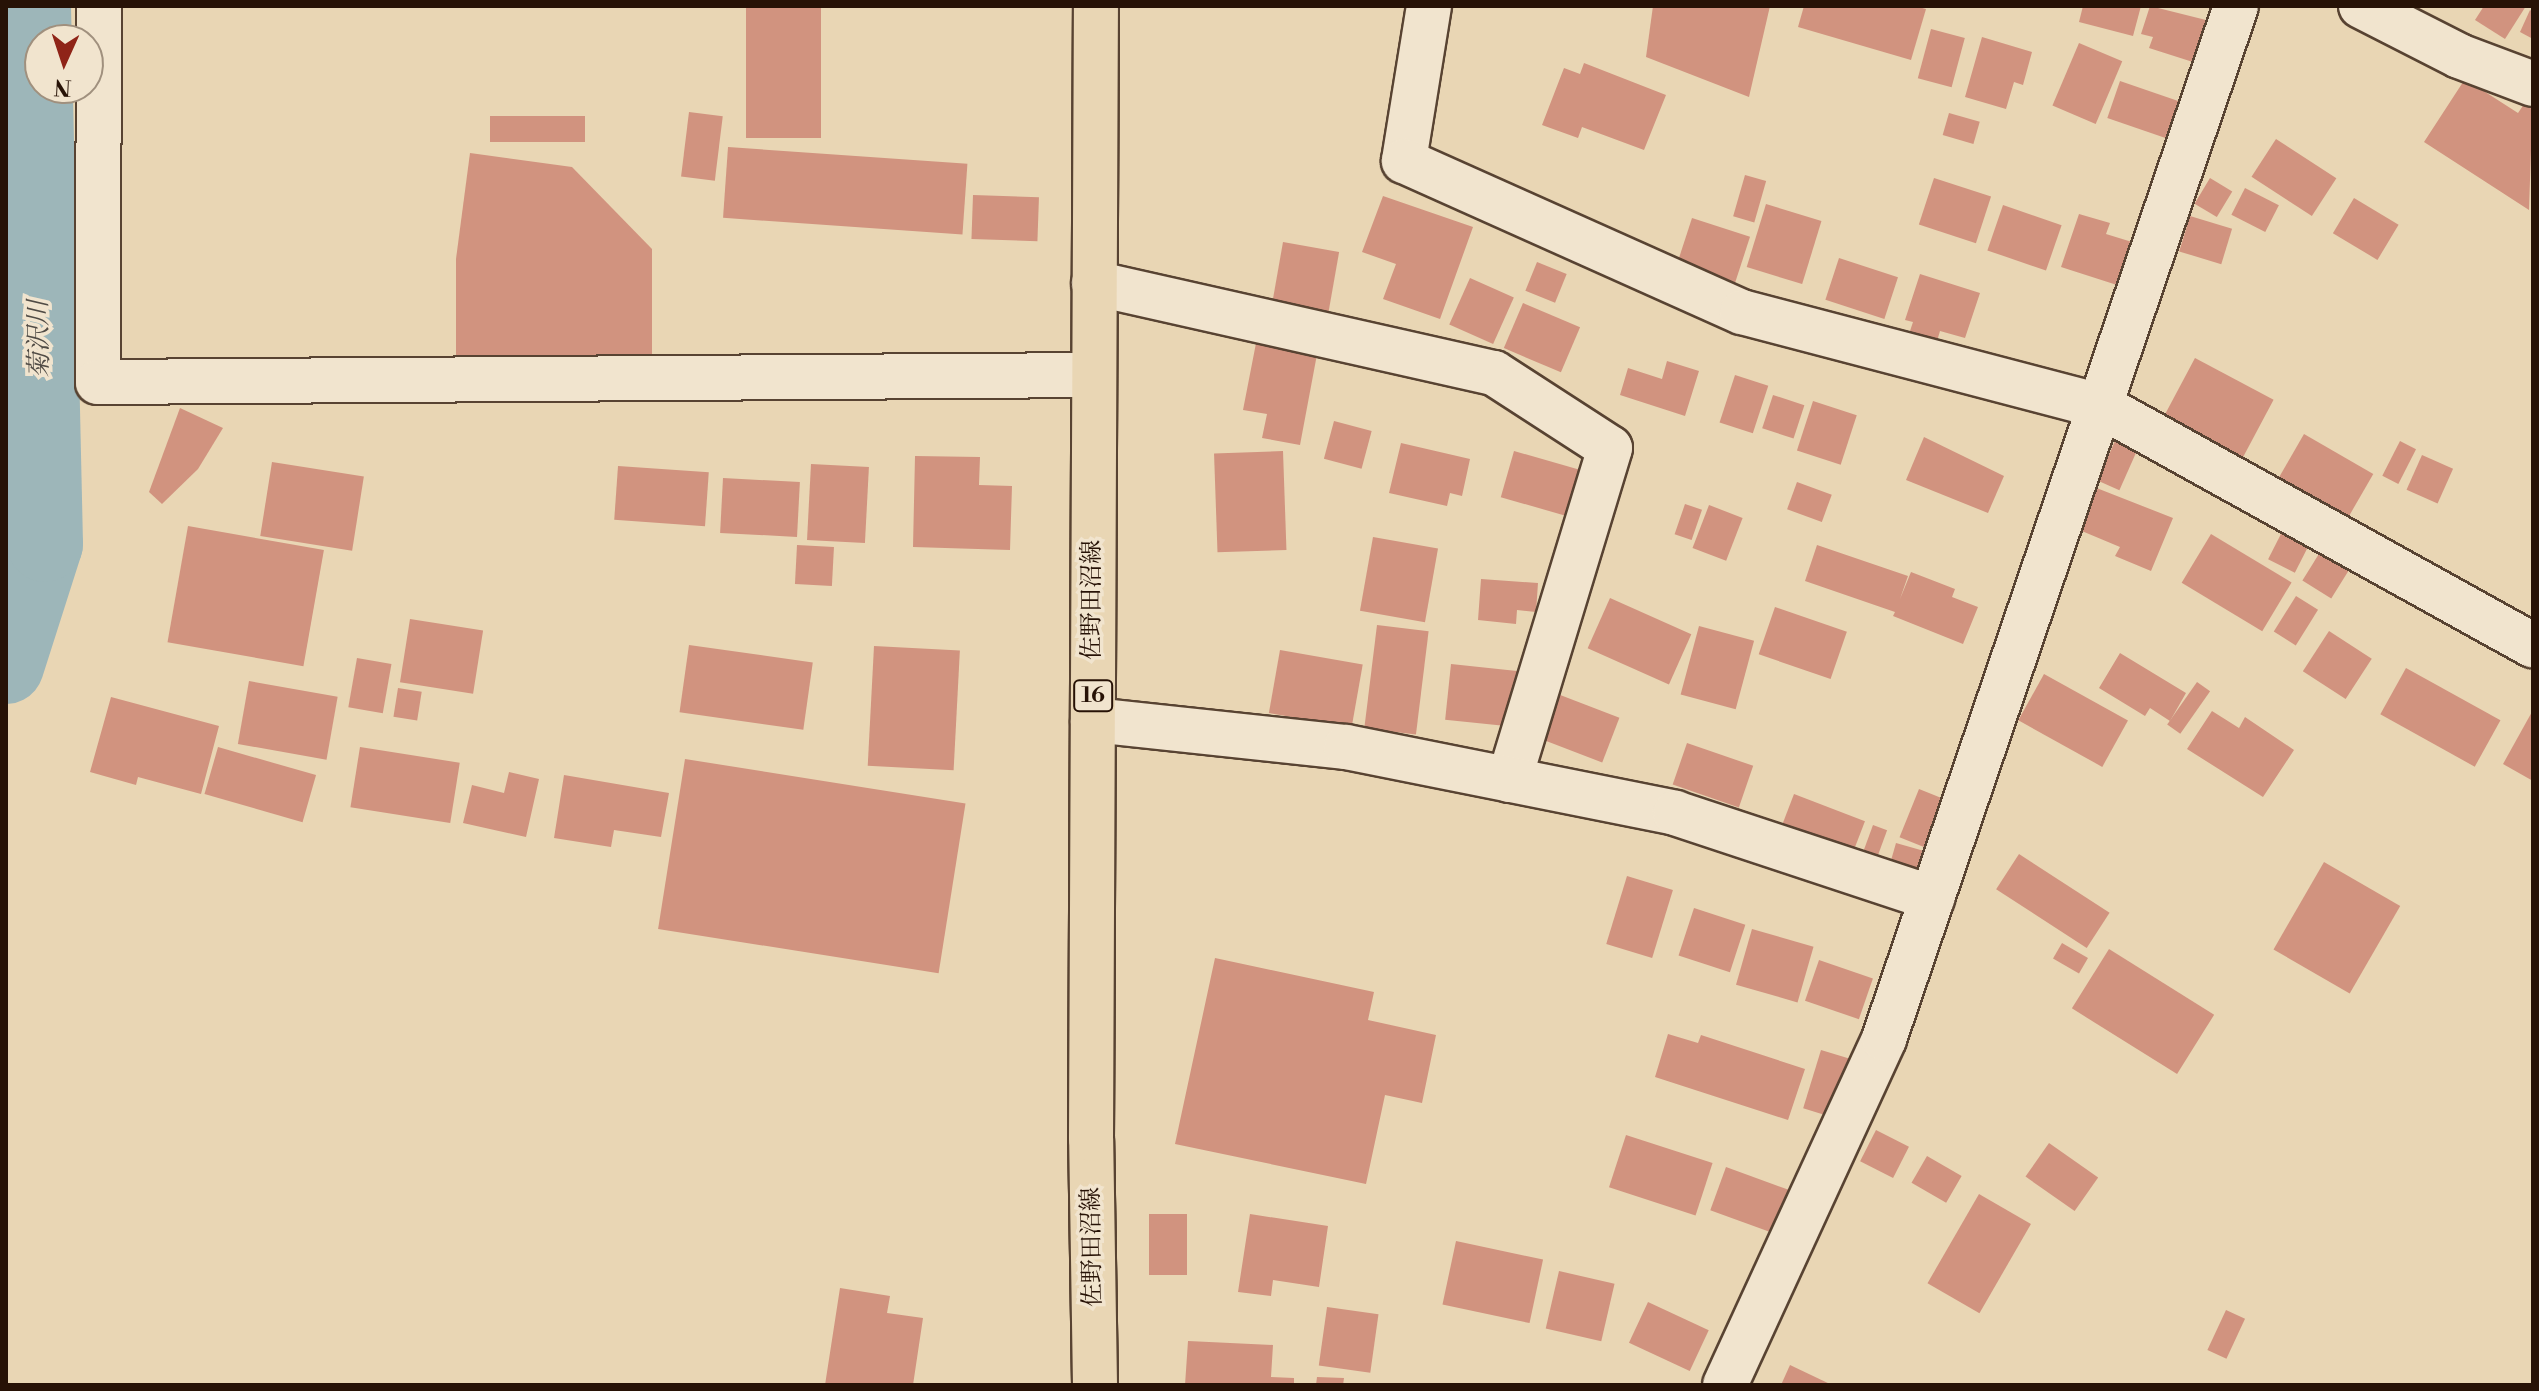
<!DOCTYPE html>
<meta charset="utf-8">
<style>
body{margin:0}
#map{position:relative;width:2539px;height:1391px;overflow:hidden;background:#e9d6b4;font-family:"Libre Bodoni","Noto Serif JP",serif}
div>[style]{position:absolute}
[style*='--x']{left:calc(var(--x)*1px);top:calc(var(--y)*1px);width:calc(var(--w)*1px);rotate:calc(var(--a)*1deg)}
.river>*{height:76px;margin:-38px;padding:0 38px;transform-origin:38px;border-radius:38px;background:#9db6b9}
.building>*{inset:0;background:#d1937f;transform-origin:0 0}
.roads{filter:drop-shadow(2px 0 #584332) drop-shadow(-2px 0 #584332) drop-shadow(0 2px #584332) drop-shadow(0 -2px #584332)}
.minor>*{height:44px;margin:-22px;padding:0 22px;transform-origin:22px;border-radius:22px;background:#f1e4ce}
.major>*{height:44px;margin:-22px;padding:0 22px;transform-origin:22px;border-radius:22px;background:#e9d6b4}
span{translate:-50% -50%;white-space:nowrap;text-align:center;line-height:1.15;-webkit-text-stroke:7px #f1e4ce;paint-order:stroke}
.shield-label span{padding:2px 6px;background:#f1e4ce;border:2px solid;border-radius:6px;-webkit-text-stroke-width:0}
.shield-label{font-size:22px;color:#271206;font-weight:700}
.street-label{font-size:24px;color:#271206}
.water-label{font-size:26px;color:#504b45;font-style:italic}
.frame{position:absolute;inset:0;border:8px solid #271206;pointer-events:none}
.north{position:absolute;left:24px;top:24px;width:80px;height:80px;box-sizing:border-box;background:#f1e4ce;border:2px solid #a0907e;border-radius:50%;rotate:183deg;font-size:22px;font-weight:700;line-height:32px;text-align:center;color:#271206}
.north::after{content:'';display:block;margin:auto;width:28px;height:36px;background:#8f2418;clip-path:polygon(50% 0,100% 100%,50% 72%,0 100%)}
</style>
<div id="map">
<div class="river">
<i style="--x:6;--y:666;--w:128;--a:-72.3"></i>
<i style="--x:45;--y:544;--w:538;--a:-91.28"></i>
</div>
<div class="building">
<i style="left:746px;top:6px;width:75px;height:132px"></i>
<i style="clip-path:polygon(1653px 6px,1770px 6px,1749px 97px,1646px 57px)"></i>
<i style="clip-path:polygon(1804px 6px,1915px 6px,1926px 9px,1911px 60px,1798px 27px)"></i>
<i style="clip-path:polygon(2083px 6px,2141px 6px,2133px 36px,2079px 22px)"></i>
<i style="clip-path:polygon(2150px 6px,2210px 21px,2196px 63px,2149px 48px,2153px 37px,2141px 34px)"></i>
<i style="clip-path:polygon(2484px 6px,2526px 6px,2505px 39px,2475px 20px)"></i>
<i style="clip-path:polygon(2530px 10px,2533px 12px,2533px 39px,2520px 32px)"></i>
<i style="left:1931px;top:29px;width:35px;height:51px;rotate:15deg"></i>
<i style="clip-path:polygon(1982px 37px,2032px 52px,2023px 85px,2014px 82px,2006px 109px,1965px 97px)"></i>
<i style="left:2079px;top:43px;width:47px;height:68px;rotate:23deg"></i>
<i style="clip-path:polygon(1584px 63px,1666px 95px,1644px 150px,1582px 127px,1578px 138px,1542px 125px,1564px 68px,1580px 74px)"></i>
<i style="clip-path:polygon(2465px 79px,2518px 113px,2533px 91px,2529px 210px,2424px 142px)"></i>
<i style="left:2120px;top:81px;width:70px;height:39px;rotate:19deg"></i>
<i style="left:689px;top:112px;width:34px;height:65px;rotate:7deg"></i>
<i style="left:1949px;top:113px;width:32px;height:23px;rotate:16deg"></i>
<i style="left:585px;top:116px;width:26px;height:95px;rotate:90deg"></i>
<i style="left:2276px;top:139px;width:72px;height:45px;rotate:33deg"></i>
<i style="left:728px;top:147px;width:240px;height:71px;rotate:4deg"></i>
<i style="clip-path:polygon(470px 153px,572px 167px,652px 249px,652px 370px,456px 394px,456px 259px)"></i>
<i style="left:1745px;top:175px;width:22px;height:43px;rotate:16deg"></i>
<i style="left:1934px;top:178px;width:60px;height:49px;rotate:18deg"></i>
<i style="left:2210px;top:178px;width:26px;height:30px;rotate:31deg"></i>
<i style="left:2245px;top:188px;width:38px;height:30px;rotate:27deg"></i>
<i style="left:973px;top:195px;width:66px;height:44px;rotate:2deg"></i>
<i style="clip-path:polygon(1383px 196px,1473px 227px,1440px 319px,1383px 299px,1396px 264px,1362px 252px)"></i>
<i style="left:2354px;top:198px;width:52px;height:41px;rotate:31deg"></i>
<i style="left:1766px;top:204px;width:58px;height:66px;rotate:17deg"></i>
<i style="left:2003px;top:205px;width:62px;height:48px;rotate:19deg"></i>
<i style="clip-path:polygon(2079px 214px,2110px 223px,2106px 234px,2132px 242px,2117px 285px,2061px 267px)"></i>
<i style="left:2190px;top:216px;width:44px;height:37px;rotate:17deg"></i>
<i style="left:1692px;top:218px;width:61px;height:52px;rotate:18deg"></i>
<i style="left:1283px;top:242px;width:57px;height:75px;rotate:10deg"></i>
<i style="left:1839px;top:258px;width:62px;height:44px;rotate:18deg"></i>
<i style="left:1537px;top:262px;width:32px;height:31px;rotate:22deg"></i>
<i style="clip-path:polygon(1920px 274px,1980px 293px,1965px 338px,1940px 331px,1935px 348px,1907px 340px,1913px 322px,1905px 320px)"></i>
<i style="left:1470px;top:278px;width:48px;height:51px;rotate:24deg"></i>
<i style="left:1523px;top:303px;width:62px;height:49px;rotate:23deg"></i>
<i style="clip-path:polygon(1257px 338px,1318px 349px,1300px 445px,1262px 438px,1267px 414px,1243px 410px)"></i>
<i style="left:2195px;top:358px;width:89px;height:66px;rotate:28deg"></i>
<i style="clip-path:polygon(1667px 361px,1699px 371px,1685px 416px,1620px 395px,1628px 368px,1662px 379px)"></i>
<i style="left:1735px;top:375px;width:35px;height:50px;rotate:18deg"></i>
<i style="left:1773px;top:395px;width:33px;height:35px;rotate:18deg"></i>
<i style="left:1813px;top:401px;width:46px;height:52px;rotate:18deg"></i>
<i style="clip-path:polygon(180px 408px,223px 428px,198px 469px,162px 504px,149px 492px)"></i>
<i style="left:1334px;top:421px;width:39px;height:39px;rotate:15deg"></i>
<i style="left:2119px;top:432px;width:24px;height:53px;rotate:24deg"></i>
<i style="left:2304px;top:434px;width:80px;height:68px;rotate:30deg"></i>
<i style="clip-path:polygon(1924px 437px,2004px 476px,1988px 513px,1906px 480px)"></i>
<i style="left:2400px;top:441px;width:18px;height:39px;rotate:27deg"></i>
<i style="clip-path:polygon(1401px 443px,1470px 459px,1462px 496px,1450px 493px,1447px 506px,1389px 493px)"></i>
<i style="left:1283px;top:451px;width:99px;height:69px;rotate:88deg"></i>
<i style="left:1514px;top:451px;width:89px;height:48px;rotate:16deg"></i>
<i style="left:2422px;top:455px;width:34px;height:38px;rotate:24deg"></i>
<i style="clip-path:polygon(915px 456px,980px 457px,979px 485px,1012px 486px,1010px 550px,913px 547px)"></i>
<i style="left:272px;top:462px;width:93px;height:75px;rotate:9deg"></i>
<i style="left:811px;top:464px;width:58px;height:76px;rotate:3deg"></i>
<i style="left:618px;top:466px;width:91px;height:54px;rotate:4deg"></i>
<i style="left:723px;top:478px;width:77px;height:55px;rotate:3deg"></i>
<i style="left:1797px;top:482px;width:37px;height:29px;rotate:20deg"></i>
<i style="clip-path:polygon(2094px 487px,2173px 518px,2151px 571px,2115px 556px,2120px 547px,2077px 529px)"></i>
<i style="left:1685px;top:504px;width:18px;height:32px;rotate:19deg"></i>
<i style="left:1709px;top:505px;width:36px;height:46px;rotate:21deg"></i>
<i style="left:188px;top:526px;width:138px;height:118px;rotate:10deg"></i>
<i style="left:2284px;top:528px;width:30px;height:35px;rotate:27deg"></i>
<i style="left:2211px;top:534px;width:94px;height:57px;rotate:31deg"></i>
<i style="left:1373px;top:537px;width:66px;height:75px;rotate:10deg"></i>
<i style="left:797px;top:545px;width:37px;height:39px;rotate:3deg"></i>
<i style="clip-path:polygon(1817px 545px,1908px 576px,1900px 599px,1911px 572px,1955px 589px,1952px 597px,1978px 607px,1963px 644px,1893px 616px,1895px 612px,1805px 581px)"></i>
<i style="left:2322px;top:549px;width:34px;height:37px;rotate:32deg"></i>
<i style="clip-path:polygon(1481px 579px,1538px 583px,1536px 612px,1517px 610px,1516px 624px,1478px 620px)"></i>
<i style="left:2296px;top:596px;width:26px;height:42px;rotate:32deg"></i>
<i style="left:1610px;top:598px;width:89px;height:55px;rotate:24deg"></i>
<i style="left:1775px;top:607px;width:76px;height:50px;rotate:19deg"></i>
<i style="left:410px;top:619px;width:74px;height:64px;rotate:9deg"></i>
<i style="left:1377px;top:625px;width:52px;height:104px;rotate:7deg"></i>
<i style="left:1699px;top:626px;width:57px;height:71px;rotate:15deg"></i>
<i style="left:2329px;top:631px;width:51px;height:48px;rotate:33deg"></i>
<i style="left:689px;top:645px;width:125px;height:68px;rotate:8deg"></i>
<i style="left:874px;top:646px;width:86px;height:120px;rotate:3deg"></i>
<i style="left:1280px;top:650px;width:84px;height:64px;rotate:10deg"></i>
<i style="clip-path:polygon(2120px 653px,2186px 693px,2170px 721px,2150px 708px,2145px 716px,2099px 688px)"></i>
<i style="left:357px;top:658px;width:35px;height:50px;rotate:10deg"></i>
<i style="left:1451px;top:664px;width:71px;height:56px;rotate:6deg"></i>
<i style="left:2406px;top:668px;width:108px;height:53px;rotate:29deg"></i>
<i style="left:2044px;top:674px;width:96px;height:53px;rotate:29deg"></i>
<i style="left:249px;top:681px;width:90px;height:64px;rotate:10deg"></i>
<i style="left:2197px;top:682px;width:16px;height:52px;rotate:35deg"></i>
<i style="left:398px;top:688px;width:24px;height:29px;rotate:9deg"></i>
<i style="left:1555px;top:693px;width:69px;height:48px;rotate:21deg"></i>
<i style="clip-path:polygon(111px 697px,219px 726px,201px 794px,138px 777px,136px 785px,90px 772px)"></i>
<i style="clip-path:polygon(2533px 710px,2533px 781px,2503px 764px)"></i>
<i style="clip-path:polygon(2212px 711px,2239px 728px,2245px 717px,2294px 750px,2263px 797px,2187px 749px)"></i>
<i style="left:1687px;top:743px;width:70px;height:44px;rotate:19deg"></i>
<i style="left:218px;top:747px;width:102px;height:49px;rotate:16deg"></i>
<i style="left:360px;top:747px;width:101px;height:61px;rotate:9deg"></i>
<i style="left:685px;top:759px;width:284px;height:172px;rotate:9deg"></i>
<i style="clip-path:polygon(509px 772px,539px 779px,526px 837px,463px 823px,472px 785px,504px 793px)"></i>
<i style="clip-path:polygon(564px 775px,669px 793px,661px 837px,614px 830px,611px 847px,554px 838px)"></i>
<i style="left:1919px;top:789px;width:35px;height:52px;rotate:22deg"></i>
<i style="left:1794px;top:794px;width:76px;height:48px;rotate:21deg"></i>
<i style="left:1873px;top:825px;width:15px;height:27px;rotate:20deg"></i>
<i style="left:1896px;top:843px;width:32px;height:38px;rotate:16deg"></i>
<i style="left:2019px;top:854px;width:108px;height:42px;rotate:33deg"></i>
<i style="left:2324px;top:862px;width:88px;height:101px;rotate:30deg"></i>
<i style="left:1627px;top:876px;width:48px;height:71px;rotate:17deg"></i>
<i style="left:1694px;top:908px;width:54px;height:50px;rotate:18deg"></i>
<i style="left:1752px;top:929px;width:64px;height:58px;rotate:16deg"></i>
<i style="left:2062px;top:943px;width:30px;height:18px;rotate:30deg"></i>
<i style="left:2109px;top:949px;width:124px;height:70px;rotate:32deg"></i>
<i style="clip-path:polygon(1215px 958px,1374px 992px,1368px 1020px,1436px 1035px,1422px 1103px,1385px 1095px,1366px 1184px,1175px 1144px)"></i>
<i style="left:1819px;top:960px;width:57px;height:43px;rotate:19deg"></i>
<i style="clip-path:polygon(1668px 1034px,1698px 1043px,1701px 1035px,1805px 1069px,1788px 1120px,1655px 1077px)"></i>
<i style="left:1821px;top:1050px;width:38px;height:61px;rotate:17deg"></i>
<i style="left:1876px;top:1130px;width:37px;height:35px;rotate:27deg"></i>
<i style="left:1626px;top:1135px;width:91px;height:55px;rotate:18deg"></i>
<i style="left:2049px;top:1143px;width:60px;height:41px;rotate:35deg"></i>
<i style="left:1927px;top:1156px;width:40px;height:31px;rotate:30deg"></i>
<i style="left:1726px;top:1167px;width:71px;height:46px;rotate:20deg"></i>
<i style="left:1979px;top:1194px;width:60px;height:103px;rotate:30deg"></i>
<i style="left:1149px;top:1214px;width:38px;height:61px"></i>
<i style="clip-path:polygon(1250px 1214px,1328px 1226px,1319px 1287px,1273px 1280px,1271px 1296px,1238px 1292px)"></i>
<i style="left:1456px;top:1241px;width:89px;height:65px;rotate:12deg"></i>
<i style="left:1559px;top:1271px;width:57px;height:59px;rotate:13deg"></i>
<i style="clip-path:polygon(840px 1288px,890px 1296px,887px 1313px,923px 1318px,913px 1385px,825px 1385px)"></i>
<i style="left:1648px;top:1302px;width:67px;height:45px;rotate:25deg"></i>
<i style="left:1327px;top:1307px;width:52px;height:59px;rotate:8deg"></i>
<i style="left:2226px;top:1310px;width:21px;height:44px;rotate:25deg"></i>
<i style="clip-path:polygon(1188px 1341px,1273px 1345px,1271px 1377px,1294px 1378px,1294px 1385px,1185px 1385px)"></i>
<i style="clip-path:polygon(1790px 1365px,1832px 1385px,1781px 1385px)"></i>
<i style="clip-path:polygon(1317px 1377px,1344px 1378px,1343px 1385px,1316px 1385px)"></i>
</div>
<div class="roads">
<div class="minor">
<i style="--x:99;--y:6;--w:376;--a:90.2"></i>
<i style="--x:98;--y:382;--w:996;--a:-0.4"></i>
<i style="--x:1429;--y:6;--w:157;--a:99.2"></i>
<i style="--x:1404;--y:161;--w:370;--a:24.1"></i>
<i style="--x:1742;--y:312;--w:371;--a:14.7"></i>
<i style="--x:2101;--y:406;--w:494;--a:29"></i>
<i style="--x:2361;--y:6;--w:110;--a:27"></i>
<i style="--x:2459;--y:56;--w:79;--a:20.7"></i>
<i style="--x:1094;--y:283;--w:410;--a:12.7"></i>
<i style="--x:1494;--y:373;--w:138;--a:32.9"></i>
<i style="--x:1610;--y:448;--w:347;--a:106.9"></i>
<i style="--x:1093;--y:720;--w:254;--a:6.1"></i>
<i style="--x:1346;--y:747;--w:336;--a:11.3"></i>
<i style="--x:1675;--y:813;--w:271;--a:18.3"></i>
<i style="--x:1725;--y:1385;--w:381;--a:-65.3"></i>
<i style="--x:1884;--y:1039;--w:1091;--a:-71.18"></i>
</div>
<div class="major">
<i style="--x:1095;--y:1385;--w:246;--a:-90.9"></i>
<i style="--x:1091;--y:1139;--w:1133;--a:-89.75"></i>
</div>
</div>
<div class="shield-label">
<span style="left:1093px;top:696px">16</span>
</div>
<div class="street-label">
<span style="left:1093px;top:600px;rotate:-90deg">佐野田沼線</span>
<span style="left:1093px;top:1247px;rotate:-91deg">佐野田沼線</span>
</div>
<div class="water-label">
<span style="left:40px;top:339px;rotate:-91deg">菊沢川</span>
</div>
<div class="frame"></div>
<div class="north">N</div>
</div>
